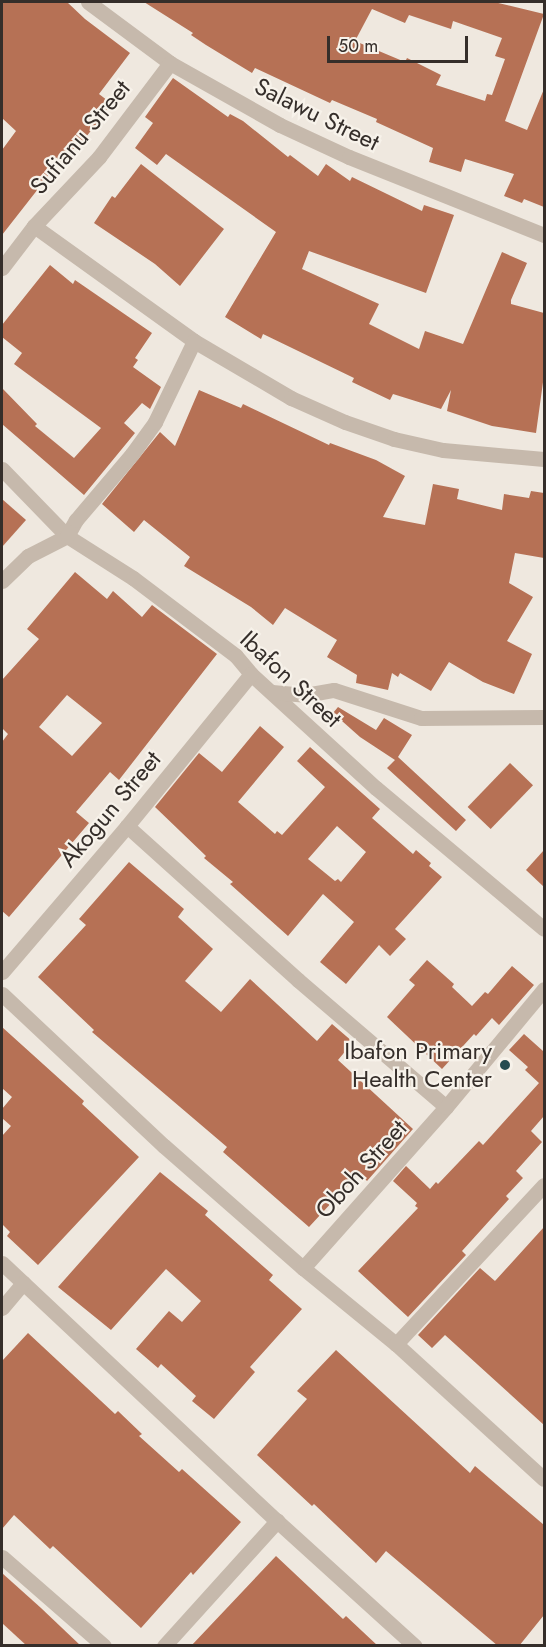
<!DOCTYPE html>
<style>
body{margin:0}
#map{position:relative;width:546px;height:1647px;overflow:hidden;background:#efe8df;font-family:Jost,sans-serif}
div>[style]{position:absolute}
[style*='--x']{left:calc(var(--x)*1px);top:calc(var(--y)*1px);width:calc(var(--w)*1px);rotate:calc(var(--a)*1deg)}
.building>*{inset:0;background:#b67155;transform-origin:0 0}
.minor>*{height:15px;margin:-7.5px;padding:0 7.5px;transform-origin:7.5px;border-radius:7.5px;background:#c6b9ac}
.dots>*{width:16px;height:16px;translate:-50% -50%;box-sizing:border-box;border:3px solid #f7f2ea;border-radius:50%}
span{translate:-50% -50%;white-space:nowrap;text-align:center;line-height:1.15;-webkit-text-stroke:4.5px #f7f2ea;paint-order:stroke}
.street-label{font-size:24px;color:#352e2a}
.poi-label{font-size:24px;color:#352e2a}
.right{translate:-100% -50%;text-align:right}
.frame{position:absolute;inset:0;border:3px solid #352e2a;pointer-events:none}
.scale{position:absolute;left:327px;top:36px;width:141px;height:27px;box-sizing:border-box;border:3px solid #352e2a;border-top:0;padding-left:8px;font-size:18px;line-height:21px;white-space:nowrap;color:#352e2a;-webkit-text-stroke:4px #f7f2ea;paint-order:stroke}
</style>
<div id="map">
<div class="building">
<i style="clip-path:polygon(2px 2px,67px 2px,85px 19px,130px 53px,99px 94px,112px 104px,86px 137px,56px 166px,2px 235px,2px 150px,16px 131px,2px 118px)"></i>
<i style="clip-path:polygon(evenodd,144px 2px,494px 2px,544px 14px,505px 121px,527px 130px,544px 89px,544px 207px,524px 199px,522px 203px,504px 196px,514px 174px,465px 159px,461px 172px,429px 162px,433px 148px,376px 122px,377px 119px,332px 100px,330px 103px,255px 68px,252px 73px,206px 45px,191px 35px,193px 33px,144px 2px,372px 9px,405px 23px,409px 15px,451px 29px,453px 21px,502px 38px,495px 56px,505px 59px,492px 95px,487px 94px,485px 101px,436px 85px,441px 75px,407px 58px,405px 62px,355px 41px,372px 9px)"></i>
<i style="clip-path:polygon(173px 78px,228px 117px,230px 114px,243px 121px,288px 157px,290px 155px,318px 176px,326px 164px,350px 181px,352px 177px,422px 211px,424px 205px,454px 215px,426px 293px,309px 251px,302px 269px,379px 304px,369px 324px,419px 349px,425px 331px,463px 344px,502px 252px,527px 263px,511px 300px,511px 304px,544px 313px,544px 375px,536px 433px,492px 426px,447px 411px,451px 390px,441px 409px,393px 394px,390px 400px,352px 382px,354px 378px,263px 334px,261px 339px,225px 317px,276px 232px,166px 154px,157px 165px,135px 148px,153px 123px,145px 117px)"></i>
<i style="clip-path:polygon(141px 164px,224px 229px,180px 286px,155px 264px,94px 223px,112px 196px,115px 198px)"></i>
<i style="clip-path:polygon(50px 265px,73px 284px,75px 280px,152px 333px,135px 358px,138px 360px,133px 367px,161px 387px,150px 409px,142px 403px,124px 423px,135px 433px,84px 495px,2px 424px,2px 388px,37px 424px,35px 426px,74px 458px,101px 428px,14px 364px,22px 353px,2px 337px,2px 325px)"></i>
<i style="clip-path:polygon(199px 390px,241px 408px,243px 404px,329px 445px,330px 443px,376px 460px,405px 476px,383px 517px,425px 525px,433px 484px,459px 489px,457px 499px,502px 510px,504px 494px,529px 498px,531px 491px,544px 493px,544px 558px,515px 553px,509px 583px,533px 597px,507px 641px,532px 654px,514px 694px,483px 682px,449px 662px,431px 691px,400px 673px,398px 677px,392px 673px,388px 690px,356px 683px,357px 675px,327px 657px,337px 640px,285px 608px,273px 625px,251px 607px,184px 566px,190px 557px,144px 520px,134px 532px,102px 504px,160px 432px,175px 446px)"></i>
<i style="clip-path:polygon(2px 499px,26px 520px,2px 547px)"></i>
<i style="clip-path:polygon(evenodd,75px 572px,107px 599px,113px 591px,142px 617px,152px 605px,217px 654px,119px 780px,110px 772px,76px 812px,89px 823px,9px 917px,2px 911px,2px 742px,8px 734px,2px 728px,2px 680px,39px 639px,27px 629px,75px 572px,67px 695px,102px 723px,72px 756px,39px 727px,67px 695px)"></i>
<i style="clip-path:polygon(338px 707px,376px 730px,384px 718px,412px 735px,398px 757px,466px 820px,456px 831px,387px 768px,395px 760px,360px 737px,333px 713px)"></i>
<i style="clip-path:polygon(evenodd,260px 726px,284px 747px,238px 802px,275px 834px,277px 831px,282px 835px,325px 787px,297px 761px,310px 747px,380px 809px,372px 818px,413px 854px,416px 850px,431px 863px,429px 866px,442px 877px,395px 929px,406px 939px,390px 956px,379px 945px,346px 984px,320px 962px,354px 922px,323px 894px,288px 936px,230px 884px,233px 882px,204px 858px,206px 856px,155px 807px,199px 753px,222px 772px,260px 726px,337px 826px,366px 852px,341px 882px,338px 879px,335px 881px,308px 859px,337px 826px)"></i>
<i style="left:510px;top:763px;width:32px;height:61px;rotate:44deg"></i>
<i style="clip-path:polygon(544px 850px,544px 887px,526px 870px)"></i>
<i style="clip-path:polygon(129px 862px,184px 909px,178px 917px,213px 949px,185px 981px,221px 1012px,250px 979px,317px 1041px,332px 1024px,353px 1042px,338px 1060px,413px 1129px,367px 1181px,359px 1173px,309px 1227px,223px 1152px,227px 1147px,92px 1032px,94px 1030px,38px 977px,86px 925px,79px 919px)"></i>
<i style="clip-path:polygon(427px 960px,454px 984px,452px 987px,472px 1006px,485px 992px,488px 994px,512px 966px,534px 985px,499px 1025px,492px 1018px,476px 1036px,474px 1034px,442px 1069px,387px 1017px,415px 985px,409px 980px)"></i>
<i style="clip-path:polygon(2px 1027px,84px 1101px,82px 1104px,139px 1157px,38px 1265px,7px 1236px,10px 1232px,2px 1224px,2px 1136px,11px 1126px,2px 1118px,2px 1109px,12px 1097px,2px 1088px)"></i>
<i style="clip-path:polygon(524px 1034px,543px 1051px,544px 1049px,544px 1116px,531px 1131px,542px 1142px,516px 1171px,523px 1178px,506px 1196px,509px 1199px,462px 1251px,466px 1255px,408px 1317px,358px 1271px,418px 1208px,415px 1206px,417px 1203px,393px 1181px,406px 1166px,430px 1189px,436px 1182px,438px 1184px,479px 1141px,483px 1145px,539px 1083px,525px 1070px,528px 1067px,509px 1050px)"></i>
<i style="clip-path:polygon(160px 1172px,208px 1211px,205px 1215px,273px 1275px,269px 1280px,302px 1309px,250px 1367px,255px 1372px,214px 1419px,192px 1401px,196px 1396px,161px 1364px,158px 1368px,136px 1349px,169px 1311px,182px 1322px,201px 1301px,166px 1269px,111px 1330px,58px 1287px)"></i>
<i style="clip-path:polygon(544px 1227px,544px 1425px,445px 1335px,432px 1348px,418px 1335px,480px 1268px,495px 1281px)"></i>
<i style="clip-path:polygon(28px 1333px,115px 1414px,118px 1411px,142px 1434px,139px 1436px,179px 1472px,182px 1469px,241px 1522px,193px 1575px,191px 1572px,141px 1628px,53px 1546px,50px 1549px,14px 1515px,2px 1529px,2px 1361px)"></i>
<i style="clip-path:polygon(336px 1350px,470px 1473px,475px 1466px,544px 1525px,544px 1615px,519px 1646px,498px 1646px,386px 1551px,376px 1563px,314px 1504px,312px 1506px,257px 1455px,307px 1399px,297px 1391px)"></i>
<i style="clip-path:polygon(276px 1556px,343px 1619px,346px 1616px,378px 1646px,191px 1646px)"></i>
<i style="clip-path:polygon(2px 1573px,41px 1608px,81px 1646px,27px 1646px,2px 1623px)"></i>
</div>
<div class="minor">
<i style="--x:88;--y:2;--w:102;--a:36.6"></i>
<i style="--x:170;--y:63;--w:126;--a:29.4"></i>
<i style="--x:280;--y:125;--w:76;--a:24.9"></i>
<i style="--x:349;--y:157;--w:210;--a:21.8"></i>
<i style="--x:34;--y:226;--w:197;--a:35.7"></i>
<i style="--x:194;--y:341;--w:113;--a:30.4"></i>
<i style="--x:291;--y:398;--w:59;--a:24"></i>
<i style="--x:345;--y:422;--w:52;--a:19.1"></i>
<i style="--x:394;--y:439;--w:50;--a:12.7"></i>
<i style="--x:443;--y:450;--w:101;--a:5.1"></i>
<i style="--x:2;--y:268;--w:53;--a:-52.7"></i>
<i style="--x:34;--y:226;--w:95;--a:-46.7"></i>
<i style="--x:99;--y:157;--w:118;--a:-52.9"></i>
<i style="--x:2;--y:469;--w:93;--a:45.9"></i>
<i style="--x:67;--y:536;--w:78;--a:32.5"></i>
<i style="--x:133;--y:578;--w:129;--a:37.1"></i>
<i style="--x:236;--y:656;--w:23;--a:50"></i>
<i style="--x:251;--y:674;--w:169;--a:42.4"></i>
<i style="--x:376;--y:788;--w:219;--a:40"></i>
<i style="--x:2;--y:581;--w:36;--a:-44"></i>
<i style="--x:28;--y:556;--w:44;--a:-27.1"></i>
<i style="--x:67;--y:536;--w:18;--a:-61"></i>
<i style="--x:76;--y:520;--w:87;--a:-49.7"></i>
<i style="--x:132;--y:454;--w:39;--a:-54"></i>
<i style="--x:155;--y:422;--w:90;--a:-64.3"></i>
<i style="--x:272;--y:692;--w:33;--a:5"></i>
<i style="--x:305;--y:695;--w:29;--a:-10"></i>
<i style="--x:334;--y:690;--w:91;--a:17.8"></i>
<i style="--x:421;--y:718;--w:123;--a:-0.5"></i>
<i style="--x:127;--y:826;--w:230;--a:42"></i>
<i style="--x:298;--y:980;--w:195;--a:40.6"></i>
<i style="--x:2;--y:972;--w:192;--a:-49.4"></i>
<i style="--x:127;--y:826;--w:196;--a:-50.8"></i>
<i style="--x:2;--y:994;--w:222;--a:43.2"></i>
<i style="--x:164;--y:1146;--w:185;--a:41.3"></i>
<i style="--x:303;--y:1268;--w:120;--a:39.3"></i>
<i style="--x:396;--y:1344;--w:200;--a:42.4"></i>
<i style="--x:2;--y:1263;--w:377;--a:43.2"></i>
<i style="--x:277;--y:1521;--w:186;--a:42.2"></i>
<i style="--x:303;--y:1268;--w:215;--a:-48.4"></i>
<i style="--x:446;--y:1107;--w:153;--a:-50.3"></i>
<i style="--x:2;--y:1308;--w:33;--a:-50"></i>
<i style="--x:396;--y:1344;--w:217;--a:-47.1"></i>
<i style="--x:2;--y:1557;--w:135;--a:41.1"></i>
<i style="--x:164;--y:1646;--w:169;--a:-47.9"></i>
</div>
<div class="dots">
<i style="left:505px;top:1065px;background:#254c51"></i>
</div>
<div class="street-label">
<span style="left:317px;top:114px;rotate:26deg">Salawu Street</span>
<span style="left:80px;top:137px;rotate:-50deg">Sufianu Street</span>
<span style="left:291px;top:679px;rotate:43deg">Ibafon Street</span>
<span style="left:110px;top:809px;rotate:-50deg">Akogun Street</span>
<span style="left:361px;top:1169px;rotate:-48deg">Oboh Street</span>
</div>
<div class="poi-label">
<span class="right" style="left:492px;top:1065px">Ibafon Primary<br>Health Center</span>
</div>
<div class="frame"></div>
<div class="scale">50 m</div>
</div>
